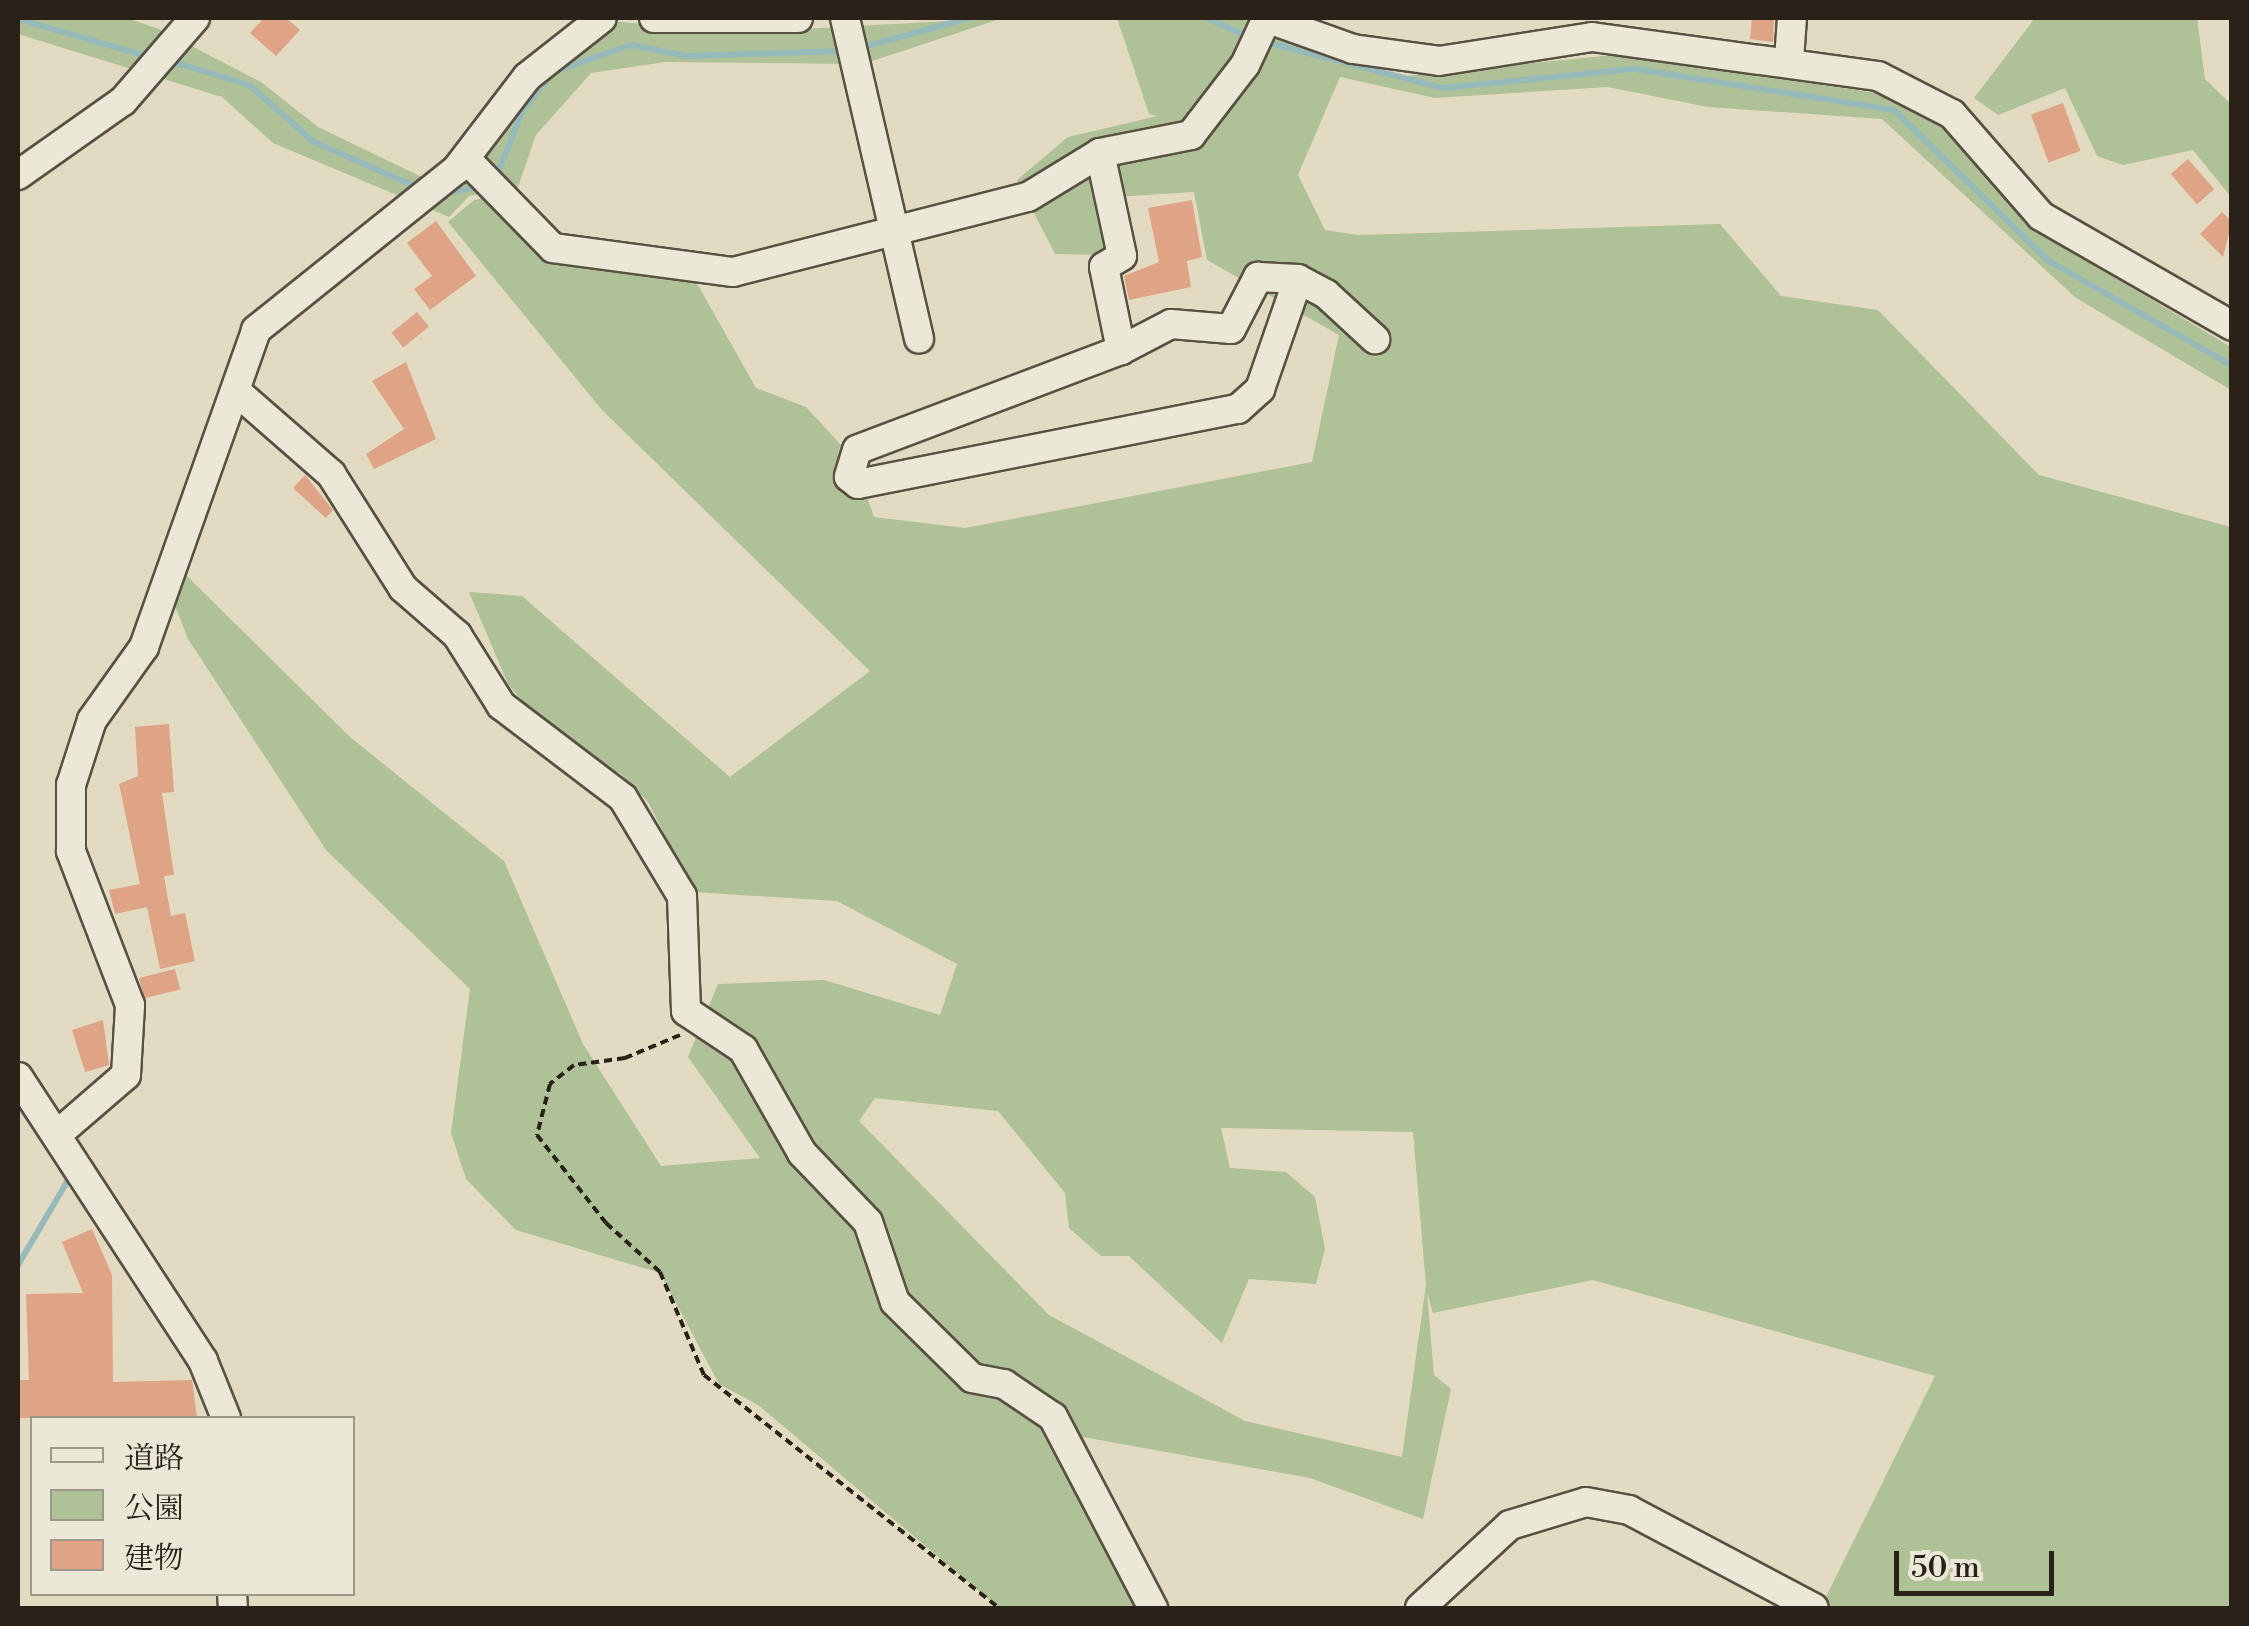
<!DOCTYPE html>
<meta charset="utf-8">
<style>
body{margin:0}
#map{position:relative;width:2249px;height:1626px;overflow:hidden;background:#e2dbc1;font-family:"Libre Bodoni","Noto Serif JP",serif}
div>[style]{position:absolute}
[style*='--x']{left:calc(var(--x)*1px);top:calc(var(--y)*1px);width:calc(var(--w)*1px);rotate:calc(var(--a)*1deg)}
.green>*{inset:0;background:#afc196}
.stream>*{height:6px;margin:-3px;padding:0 3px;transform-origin:3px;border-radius:3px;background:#96b9ba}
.building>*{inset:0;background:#dea485;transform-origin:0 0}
.path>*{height:4px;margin-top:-2px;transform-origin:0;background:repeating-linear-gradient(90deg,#2a2118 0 8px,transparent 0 13px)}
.roads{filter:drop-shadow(2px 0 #585042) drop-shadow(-2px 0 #585042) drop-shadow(0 2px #585042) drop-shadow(0 -2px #585042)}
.minor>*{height:28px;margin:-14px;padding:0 14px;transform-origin:14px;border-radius:14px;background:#ece8d7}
span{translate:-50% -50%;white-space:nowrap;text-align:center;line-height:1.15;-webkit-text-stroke:10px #ece8d7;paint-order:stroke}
.frame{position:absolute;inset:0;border:20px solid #2a2118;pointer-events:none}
.legend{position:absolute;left:30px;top:1416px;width:325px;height:180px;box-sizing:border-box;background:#ece8d7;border:2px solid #9e988b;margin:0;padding:12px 18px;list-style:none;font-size:30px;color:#2a2118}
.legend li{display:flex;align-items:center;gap:20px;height:50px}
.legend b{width:50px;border:2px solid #9e988b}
.scale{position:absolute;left:1894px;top:1551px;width:160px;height:45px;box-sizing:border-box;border:5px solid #2a2118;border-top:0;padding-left:12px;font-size:30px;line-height:35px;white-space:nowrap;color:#2a2118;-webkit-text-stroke:8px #ece8d7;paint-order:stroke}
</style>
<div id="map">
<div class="green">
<i style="clip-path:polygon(18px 18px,127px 18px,159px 29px,261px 82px,318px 127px,426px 179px,455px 179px,534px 78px,613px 21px,728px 33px,1003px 18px,863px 64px,665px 62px,591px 73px,536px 135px,518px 187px,469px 196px,449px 217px,273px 143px,222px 97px,18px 34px)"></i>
<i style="clip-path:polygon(evenodd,1117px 18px,1240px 18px,1397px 77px,1613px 55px,1890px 95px,1938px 122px,2033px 229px,2231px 347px,2231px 390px,2076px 298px,1882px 119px,1708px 107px,1608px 87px,1435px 98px,1340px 77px,1298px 175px,1325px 230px,1358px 235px,1720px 224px,1781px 296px,1878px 310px,2039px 475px,2231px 527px,2231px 1608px,1833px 1608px,1824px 1601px,1935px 1376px,1593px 1280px,1433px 1313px,1427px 1293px,1434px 1375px,1451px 1389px,1423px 1519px,1310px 1478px,1083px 1437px,1129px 1533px,1148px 1608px,999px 1608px,758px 1405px,719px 1384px,660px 1273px,516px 1230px,466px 1179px,451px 1133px,470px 989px,326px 850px,188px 639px,173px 601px,184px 573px,350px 737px,504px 861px,583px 1044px,661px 1166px,760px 1158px,688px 1057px,718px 984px,824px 980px,940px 1015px,957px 964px,837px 901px,694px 892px,648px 802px,621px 774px,556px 741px,508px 684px,469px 592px,522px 596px,730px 777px,870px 671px,602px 410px,448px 222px,474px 200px,508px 193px,555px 241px,665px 250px,699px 287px,756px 388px,806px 407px,854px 459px,874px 517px,965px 528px,1312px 462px,1339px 335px,1207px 260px,1194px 192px,1114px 197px,1102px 255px,1055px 254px,1017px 180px,1068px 137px,1158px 116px,1149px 114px,1117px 18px,875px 1098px,998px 1111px,1065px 1193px,1069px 1228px,1101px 1256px,1129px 1256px,1222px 1343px,1249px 1279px,1316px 1284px,1325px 1249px,1315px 1197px,1286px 1172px,1230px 1168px,1221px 1128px,1413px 1132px,1426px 1285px,1402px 1457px,1245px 1421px,1049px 1315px,859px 1121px,875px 1098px)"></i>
<i style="clip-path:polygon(2035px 18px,2197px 18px,2205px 79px,2231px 104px,2231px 197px,2193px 150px,2123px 165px,2097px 156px,2065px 88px,1998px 115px,1974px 98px)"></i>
</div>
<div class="stream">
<i style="--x:1207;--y:18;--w:46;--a:24.3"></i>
<i style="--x:18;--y:19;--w:137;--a:16.1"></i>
<i style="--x:1266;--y:42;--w:183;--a:14.6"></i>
<i style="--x:1443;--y:88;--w:193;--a:-5.7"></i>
<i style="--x:1635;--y:69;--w:262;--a:9"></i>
<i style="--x:1894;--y:110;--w:216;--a:44.3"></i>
<i style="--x:2049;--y:261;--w:211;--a:29.8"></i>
<i style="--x:860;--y:48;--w:113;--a:-15.4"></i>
<i style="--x:167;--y:60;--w:86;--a:17"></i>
<i style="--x:249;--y:85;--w:86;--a:41.2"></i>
<i style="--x:314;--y:142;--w:115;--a:23.7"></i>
<i style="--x:496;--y:177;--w:72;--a:-68.1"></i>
<i style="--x:523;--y:110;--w:48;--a:-51.7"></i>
<i style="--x:553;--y:72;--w:83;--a:-19.1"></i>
<i style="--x:631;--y:45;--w:57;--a:11.1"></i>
<i style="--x:687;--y:56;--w:156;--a:-1.8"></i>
<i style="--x:441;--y:194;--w:42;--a:-11"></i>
<i style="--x:18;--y:1104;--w:24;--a:54"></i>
<i style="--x:18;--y:1265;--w:99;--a:-59.5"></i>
<i style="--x:68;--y:1180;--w:20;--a:-120"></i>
</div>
<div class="building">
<i style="clip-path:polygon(264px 18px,286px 18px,300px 30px,276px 56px,250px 33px)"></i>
<i style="clip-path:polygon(1752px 18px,1774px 18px,1773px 42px,1750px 39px)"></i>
<i style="left:2063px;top:103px;width:51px;height:34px;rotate:70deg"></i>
<i style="left:2188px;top:159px;width:40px;height:23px;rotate:49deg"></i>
<i style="clip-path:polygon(1192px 200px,1202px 257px,1187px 261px,1191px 287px,1129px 300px,1124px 276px,1159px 262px,1148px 208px)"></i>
<i style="clip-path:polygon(2222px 212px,2232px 222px,2223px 257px,2200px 234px)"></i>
<i style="clip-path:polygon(436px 221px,476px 276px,430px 310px,414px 289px,432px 276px,407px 243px)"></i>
<i style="left:417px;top:312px;width:19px;height:33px;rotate:51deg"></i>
<i style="clip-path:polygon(406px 362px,436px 439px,374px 469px,366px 454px,404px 429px,372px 381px)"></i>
<i style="clip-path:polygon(305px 475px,333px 510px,326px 518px,293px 488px)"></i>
<i style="clip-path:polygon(169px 724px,174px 792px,162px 793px,174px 875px,164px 876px,171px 916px,185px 913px,195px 961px,160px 969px,147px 907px,115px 914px,109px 890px,140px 884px,119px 784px,138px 776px,135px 727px)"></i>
<i style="left:175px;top:969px;width:21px;height:37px;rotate:76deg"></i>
<i style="clip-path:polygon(103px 1020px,109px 1065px,85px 1072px,72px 1030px)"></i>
<i style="clip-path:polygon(92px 1229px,112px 1275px,113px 1382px,192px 1380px,197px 1418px,18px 1418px,18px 1380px,29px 1380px,26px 1294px,83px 1293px,62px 1242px)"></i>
</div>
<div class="path">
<i style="--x:680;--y:1035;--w:60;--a:157.3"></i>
<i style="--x:625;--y:1058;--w:51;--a:172.2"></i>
<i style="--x:574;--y:1065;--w:31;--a:142"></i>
<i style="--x:550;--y:1084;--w:53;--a:104.3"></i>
<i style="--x:537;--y:1135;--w:112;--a:51.9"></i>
<i style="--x:606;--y:1223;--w:73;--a:42.2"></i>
<i style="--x:660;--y:1272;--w:112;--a:66.9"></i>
<i style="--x:704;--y:1375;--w:376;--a:38.3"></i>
</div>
<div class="roads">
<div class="minor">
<i style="--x:654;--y:18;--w:144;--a:0"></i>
<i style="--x:845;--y:18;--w:329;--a:77"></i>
<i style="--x:1266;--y:18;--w:92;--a:19.6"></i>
<i style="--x:1353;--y:49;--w:87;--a:7.9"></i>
<i style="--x:1439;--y:61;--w:155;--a:-8.9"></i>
<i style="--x:1592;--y:37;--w:289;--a:7.8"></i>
<i style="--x:1878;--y:76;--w:83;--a:27.2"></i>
<i style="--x:1952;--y:114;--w:135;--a:48.9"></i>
<i style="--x:2041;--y:216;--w:220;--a:29.9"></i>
<i style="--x:1789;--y:60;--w:42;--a:-85.9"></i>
<i style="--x:1100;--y:153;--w:105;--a:77.9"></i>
<i style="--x:1122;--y:256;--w:21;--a:149"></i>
<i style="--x:1104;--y:267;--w:85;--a:78.4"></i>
<i style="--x:1121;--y:350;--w:56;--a:-27.5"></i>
<i style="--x:1171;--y:324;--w:60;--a:4.8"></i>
<i style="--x:1231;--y:329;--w:59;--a:-62.6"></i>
<i style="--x:1258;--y:277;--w:40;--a:2.9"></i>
<i style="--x:1298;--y:279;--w:32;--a:28"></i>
<i style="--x:1326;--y:294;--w:67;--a:42.6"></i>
<i style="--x:466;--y:159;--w:124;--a:45.7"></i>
<i style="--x:553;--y:248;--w:182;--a:7.6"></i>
<i style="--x:733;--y:272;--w:304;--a:-14.3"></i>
<i style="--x:1028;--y:197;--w:84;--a:-31.4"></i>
<i style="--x:1100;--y:153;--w:93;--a:-11.2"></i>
<i style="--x:1191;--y:135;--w:88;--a:-52.4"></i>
<i style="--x:1245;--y:65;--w:52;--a:-64.9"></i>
<i style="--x:18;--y:175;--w:128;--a:-35.2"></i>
<i style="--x:123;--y:101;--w:110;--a:-49.1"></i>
<i style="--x:1121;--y:350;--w:282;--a:159.3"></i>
<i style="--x:857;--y:450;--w:28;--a:107"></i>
<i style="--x:849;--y:477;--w:11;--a:38"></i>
<i style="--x:858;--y:484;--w:387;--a:-11.2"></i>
<i style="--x:1238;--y:409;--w:30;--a:-42"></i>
<i style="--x:1260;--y:389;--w:116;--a:-70.9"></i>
<i style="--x:237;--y:392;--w:125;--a:41.1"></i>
<i style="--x:331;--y:474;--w:135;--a:57.7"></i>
<i style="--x:403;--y:588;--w:72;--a:41"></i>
<i style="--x:457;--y:635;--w:83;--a:57.8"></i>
<i style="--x:501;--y:705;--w:153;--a:37.3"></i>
<i style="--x:623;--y:798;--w:114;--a:59"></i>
<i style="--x:682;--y:896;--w:115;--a:88"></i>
<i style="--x:686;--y:1011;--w:69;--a:33.7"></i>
<i style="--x:743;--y:1049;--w:120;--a:60.4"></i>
<i style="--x:802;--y:1153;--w:95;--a:46.3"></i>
<i style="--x:868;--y:1222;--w:84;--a:71.4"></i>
<i style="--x:895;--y:1302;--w:108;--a:44.6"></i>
<i style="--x:972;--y:1378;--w:33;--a:11"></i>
<i style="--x:1004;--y:1384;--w:59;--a:34"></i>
<i style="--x:1053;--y:1417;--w:216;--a:62.4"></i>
<i style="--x:18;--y:1077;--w:339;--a:56.9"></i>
<i style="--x:203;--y:1361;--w:61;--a:68"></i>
<i style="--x:60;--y:1132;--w:87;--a:-40.8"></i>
<i style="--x:126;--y:1075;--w:70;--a:-86.7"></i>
<i style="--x:130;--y:1005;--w:165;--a:-111"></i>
<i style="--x:71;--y:851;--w:66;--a:-90"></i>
<i style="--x:71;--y:785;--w:68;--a:-72.1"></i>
<i style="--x:92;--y:720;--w:90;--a:-54.5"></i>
<i style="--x:144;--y:647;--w:336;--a:-70.5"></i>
<i style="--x:256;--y:330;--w:256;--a:-38.7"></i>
<i style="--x:456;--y:170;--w:117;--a:-52.6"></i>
<i style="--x:527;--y:77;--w:95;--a:-38.2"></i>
<i style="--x:232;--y:1594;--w:14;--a:86"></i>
<i style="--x:1420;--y:1608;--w:122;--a:-42.7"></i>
<i style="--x:1510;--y:1525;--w:79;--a:-16.8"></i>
<i style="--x:1586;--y:1502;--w:44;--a:10.5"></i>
<i style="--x:1629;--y:1510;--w:209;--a:27.9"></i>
</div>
</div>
<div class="frame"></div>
<ul class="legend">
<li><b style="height:12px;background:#ece8d7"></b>道路</li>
<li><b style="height:28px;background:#afc196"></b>公園</li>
<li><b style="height:28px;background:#dea485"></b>建物</li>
</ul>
<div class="scale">50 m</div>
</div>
